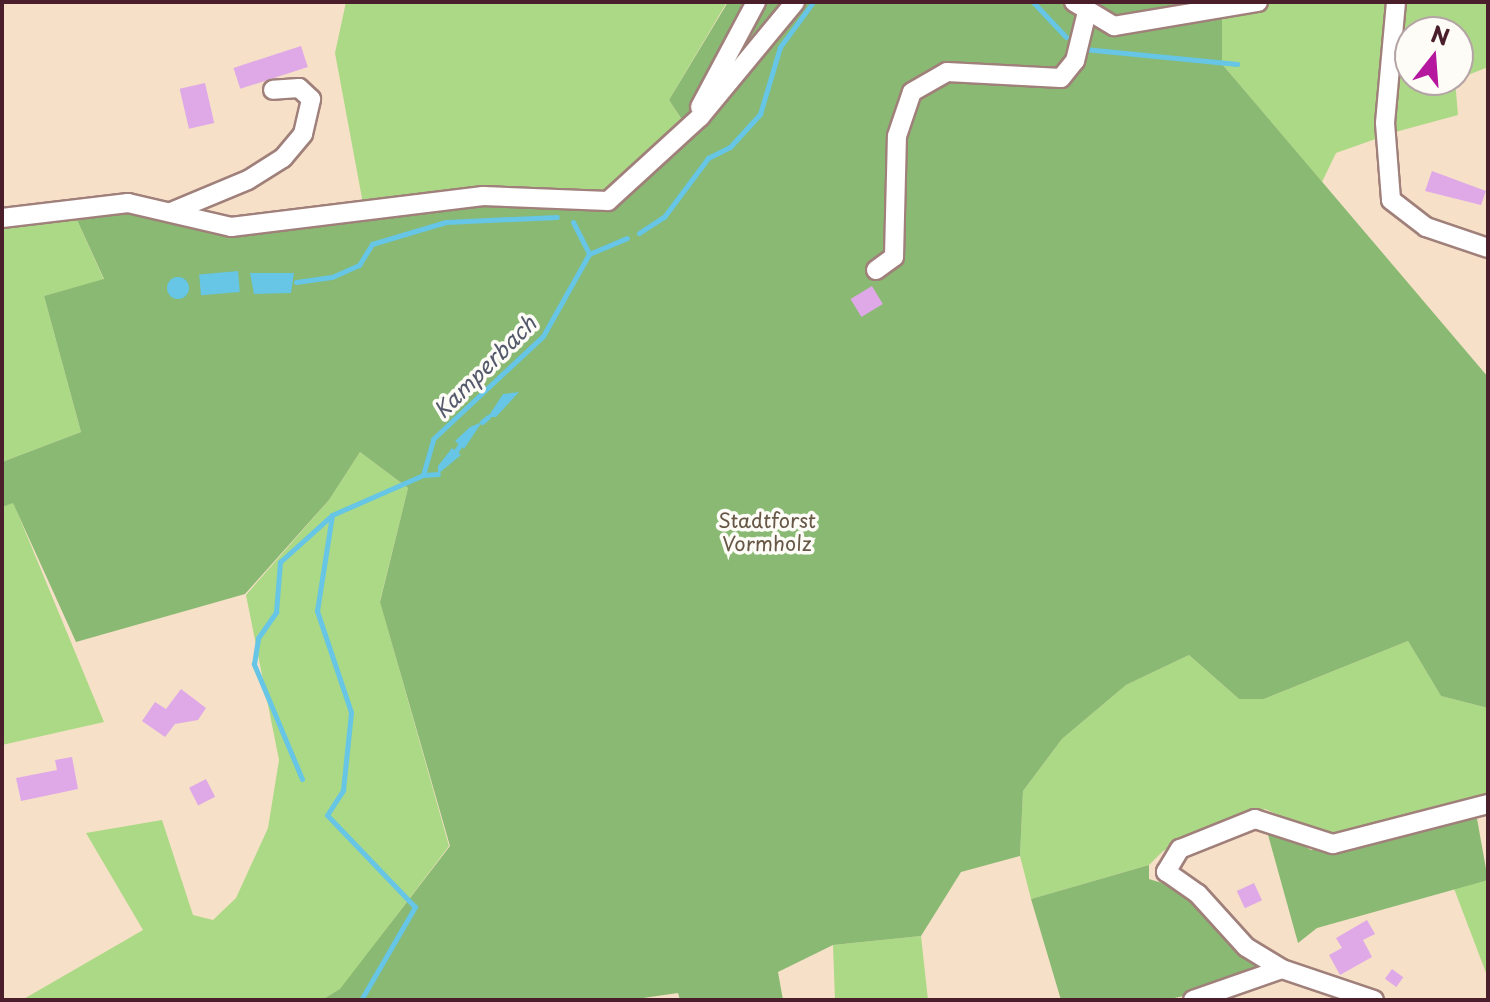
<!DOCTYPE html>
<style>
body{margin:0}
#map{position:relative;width:1490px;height:1002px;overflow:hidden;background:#f6e0c8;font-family:"Playpen Sans",sans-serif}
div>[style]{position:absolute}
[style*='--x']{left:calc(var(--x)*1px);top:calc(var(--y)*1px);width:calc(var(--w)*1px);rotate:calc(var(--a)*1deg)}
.green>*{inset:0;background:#acd985}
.forest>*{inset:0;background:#89b972}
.water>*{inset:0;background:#67c5e5;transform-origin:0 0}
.round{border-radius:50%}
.stream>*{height:5px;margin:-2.5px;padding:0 2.5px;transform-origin:2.5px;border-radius:2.5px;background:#67c5e5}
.building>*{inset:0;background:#dfa9e8;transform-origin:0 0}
.roads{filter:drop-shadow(2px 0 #a0807a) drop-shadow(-2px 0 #a0807a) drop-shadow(0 2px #a0807a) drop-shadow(0 -2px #a0807a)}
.minor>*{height:18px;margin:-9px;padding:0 9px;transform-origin:9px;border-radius:9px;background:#fff}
span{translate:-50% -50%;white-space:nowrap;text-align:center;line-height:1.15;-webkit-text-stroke:7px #fdfcf7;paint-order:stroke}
.park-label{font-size:20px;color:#675746}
.water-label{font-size:22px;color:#54596c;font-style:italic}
.frame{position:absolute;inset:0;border:4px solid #4a1f2b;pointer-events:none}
.north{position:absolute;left:1394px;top:16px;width:80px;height:80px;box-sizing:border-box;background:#fdfcf7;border:2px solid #b5a4a5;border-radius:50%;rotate:17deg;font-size:22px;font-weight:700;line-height:32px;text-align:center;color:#4a1f2b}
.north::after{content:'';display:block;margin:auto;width:28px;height:36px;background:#b5179e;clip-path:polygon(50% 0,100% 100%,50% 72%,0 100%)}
</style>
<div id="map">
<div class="green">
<i style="clip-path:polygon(346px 2px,727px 2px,669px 100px,685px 125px,611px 191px,364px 209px,335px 53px)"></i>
<i style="clip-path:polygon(1273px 2px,1393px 2px,1384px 136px,1336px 153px,1322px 182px,1222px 64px,1221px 13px)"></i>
<i style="clip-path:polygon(1399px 2px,1488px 2px,1488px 67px,1458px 79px,1458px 32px,1410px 32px,1410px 80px,1455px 80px,1458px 115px,1388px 134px)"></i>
<i style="clip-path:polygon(72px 209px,104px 280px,44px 296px,81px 432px,2px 462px,2px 220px)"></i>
<i style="clip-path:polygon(360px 452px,408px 488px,380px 601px,449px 846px,341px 989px,322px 1000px,22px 1000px,143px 930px,86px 833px,162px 820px,193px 915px,213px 920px,236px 898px,268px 828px,279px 760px,246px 595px,329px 500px)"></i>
<i style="clip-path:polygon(13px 502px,104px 722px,2px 745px,2px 507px)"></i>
<i style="clip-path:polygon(1408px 641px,1441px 696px,1488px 708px,1488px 802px,1333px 838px,1265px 809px,1163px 851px,1149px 865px,1031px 899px,1020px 856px,1023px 791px,1062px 739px,1126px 685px,1189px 655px,1239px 699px,1264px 699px)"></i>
<i style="clip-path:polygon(1488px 880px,1488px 978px,1453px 886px)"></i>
<i style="clip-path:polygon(921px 936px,928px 1000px,835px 1000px,833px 945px)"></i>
</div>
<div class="forest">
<i style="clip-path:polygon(728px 2px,1243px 2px,1222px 8px,1222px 64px,1488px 377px,1488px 708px,1441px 696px,1408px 641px,1264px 699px,1239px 699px,1189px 655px,1126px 685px,1062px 739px,1023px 791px,1020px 856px,961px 872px,921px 936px,833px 945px,778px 972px,783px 1000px,680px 1000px,678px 993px,629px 1000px,322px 1000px,340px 989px,450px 846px,380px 602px,408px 488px,360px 452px,329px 500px,245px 594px,76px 642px,13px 503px,2px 507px,2px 462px,81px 432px,44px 296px,104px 279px,72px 209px,123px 206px,230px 230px,482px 198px,610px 203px,688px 129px,669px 100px)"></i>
<i style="clip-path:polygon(1476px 813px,1488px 880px,1317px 928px,1298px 943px,1265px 824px,1311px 850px,1333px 849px)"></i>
<i style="clip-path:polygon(1149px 865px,1149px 879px,1178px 888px,1263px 964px,1256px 979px,1166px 1000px,1061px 1000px,1031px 899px)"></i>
</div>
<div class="water">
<i style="left:238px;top:271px;width:21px;height:39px;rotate:85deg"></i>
<i style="clip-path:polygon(250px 273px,294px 273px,291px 293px,254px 294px)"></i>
<i class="round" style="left:167px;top:277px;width:22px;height:22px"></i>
<i style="clip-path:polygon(519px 392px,496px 417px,488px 417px,503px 394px)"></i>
<i style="clip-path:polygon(482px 422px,464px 449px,455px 441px,470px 427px)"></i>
<i style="clip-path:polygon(452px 448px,461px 455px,438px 474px,438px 466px)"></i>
</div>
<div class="stream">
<i style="--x:1033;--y:2;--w:48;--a:46.7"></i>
<i style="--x:1084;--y:49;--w:154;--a:5.6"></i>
<i style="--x:573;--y:222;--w:36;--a:63"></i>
<i style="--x:639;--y:233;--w:30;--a:-33"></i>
<i style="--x:664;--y:217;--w:74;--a:-53.3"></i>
<i style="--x:708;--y:158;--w:25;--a:-27"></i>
<i style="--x:730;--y:147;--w:45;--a:-47.7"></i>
<i style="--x:760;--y:114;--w:70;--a:-73.4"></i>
<i style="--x:780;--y:47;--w:56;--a:-53.7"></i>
<i style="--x:296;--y:282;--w:36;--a:-8"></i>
<i style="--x:332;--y:277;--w:30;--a:-24"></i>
<i style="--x:359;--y:265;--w:25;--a:-58"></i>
<i style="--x:372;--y:244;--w:77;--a:-16.6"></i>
<i style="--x:446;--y:222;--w:111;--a:-2.6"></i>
<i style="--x:482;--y:422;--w:8;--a:-40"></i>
<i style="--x:456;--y:451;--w:7;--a:-56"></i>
<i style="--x:424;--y:475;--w:14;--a:-4"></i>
<i style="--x:302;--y:779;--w:125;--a:-112.7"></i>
<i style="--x:254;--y:664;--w:26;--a:-81"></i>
<i style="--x:258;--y:638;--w:32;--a:-55"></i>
<i style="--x:276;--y:612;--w:50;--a:-85.4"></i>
<i style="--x:280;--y:562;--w:70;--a:-42.1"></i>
<i style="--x:361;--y:1000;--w:108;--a:-59.9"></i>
<i style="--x:415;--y:907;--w:127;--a:-133.7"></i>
<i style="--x:327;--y:815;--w:30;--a:-57"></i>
<i style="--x:343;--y:790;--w:78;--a:-84.1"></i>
<i style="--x:351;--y:712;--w:107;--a:-108.6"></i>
<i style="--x:317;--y:611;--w:97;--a:-81.1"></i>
<i style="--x:332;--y:515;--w:99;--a:-23.7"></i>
<i style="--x:423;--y:475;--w:37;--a:-74"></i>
<i style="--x:433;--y:439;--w:151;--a:-43.1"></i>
<i style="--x:543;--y:336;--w:94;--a:-60.7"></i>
<i style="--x:589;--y:254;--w:41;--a:-22.8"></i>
</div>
<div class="building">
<i style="left:301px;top:46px;width:22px;height:71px;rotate:72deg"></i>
<i style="left:205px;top:83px;width:41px;height:26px;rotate:77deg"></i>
<i style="clip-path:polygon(1432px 171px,1486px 191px,1481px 205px,1425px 191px)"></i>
<i style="left:872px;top:286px;width:21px;height:25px;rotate:59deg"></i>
<i style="clip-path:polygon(181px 689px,206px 708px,198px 720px,175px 724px,165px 737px,142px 721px,155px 702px,166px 709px)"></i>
<i style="clip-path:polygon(72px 757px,78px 789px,21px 801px,16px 778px,57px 770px,55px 760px)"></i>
<i style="left:206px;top:779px;width:20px;height:19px;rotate:63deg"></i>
<i style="left:1254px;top:883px;width:19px;height:19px;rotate:65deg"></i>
<i style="clip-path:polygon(1367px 920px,1375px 934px,1363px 940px,1372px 957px,1340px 975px,1329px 955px,1342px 948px,1336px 938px)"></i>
<i style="left:1392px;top:969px;width:14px;height:12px;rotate:36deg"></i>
</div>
<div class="roads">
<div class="minor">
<i style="--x:1074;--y:2;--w:47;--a:31"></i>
<i style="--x:1114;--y:26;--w:146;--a:-9.5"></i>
<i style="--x:1396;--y:2;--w:121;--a:95.2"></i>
<i style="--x:1385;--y:123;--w:77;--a:85.5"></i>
<i style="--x:1391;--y:200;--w:44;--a:37.6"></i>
<i style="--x:1426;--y:227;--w:65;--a:18.7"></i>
<i style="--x:700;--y:107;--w:119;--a:-61.9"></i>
<i style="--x:171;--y:212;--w:83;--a:-22.6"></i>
<i style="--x:248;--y:180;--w:41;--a:-32.2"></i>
<i style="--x:283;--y:158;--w:31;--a:-50"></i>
<i style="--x:303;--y:134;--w:36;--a:-77"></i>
<i style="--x:311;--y:99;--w:16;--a:-137"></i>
<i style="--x:299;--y:88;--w:26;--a:176"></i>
<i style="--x:2;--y:218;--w:127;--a:-6.8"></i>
<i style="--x:128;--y:203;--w:106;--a:13.1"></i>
<i style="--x:231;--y:227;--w:254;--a:-7"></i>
<i style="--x:483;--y:196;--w:125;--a:2.3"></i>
<i style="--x:608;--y:201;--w:125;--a:-42.4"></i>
<i style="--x:700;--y:117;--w:149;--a:-50.4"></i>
<i style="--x:876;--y:270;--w:22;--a:-36"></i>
<i style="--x:894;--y:257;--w:121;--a:-88.6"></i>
<i style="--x:897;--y:136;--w:46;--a:-71.2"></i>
<i style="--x:912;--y:92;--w:40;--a:-29.7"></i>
<i style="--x:947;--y:72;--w:114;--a:3"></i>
<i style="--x:1061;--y:78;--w:22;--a:-51"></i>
<i style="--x:1075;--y:61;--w:46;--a:-76.3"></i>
<i style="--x:1282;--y:969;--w:42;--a:-148.6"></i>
<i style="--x:1246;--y:947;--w:72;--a:-132.2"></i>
<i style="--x:1198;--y:894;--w:39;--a:-145"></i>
<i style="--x:1166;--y:872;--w:27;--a:-59"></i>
<i style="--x:1180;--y:849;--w:81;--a:-21.8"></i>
<i style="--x:1255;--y:819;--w:82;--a:17.8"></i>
<i style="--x:1333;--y:844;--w:160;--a:-14.5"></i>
<i style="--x:1193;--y:1000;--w:94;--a:-19.2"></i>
<i style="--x:1282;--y:969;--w:97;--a:18.6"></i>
</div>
</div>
<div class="park-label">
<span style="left:767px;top:532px">Stadtforst<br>Vormholz</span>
</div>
<div class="water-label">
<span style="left:484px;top:366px;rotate:-45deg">Kamperbach</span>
</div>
<div class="frame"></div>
<div class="north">N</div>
</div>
